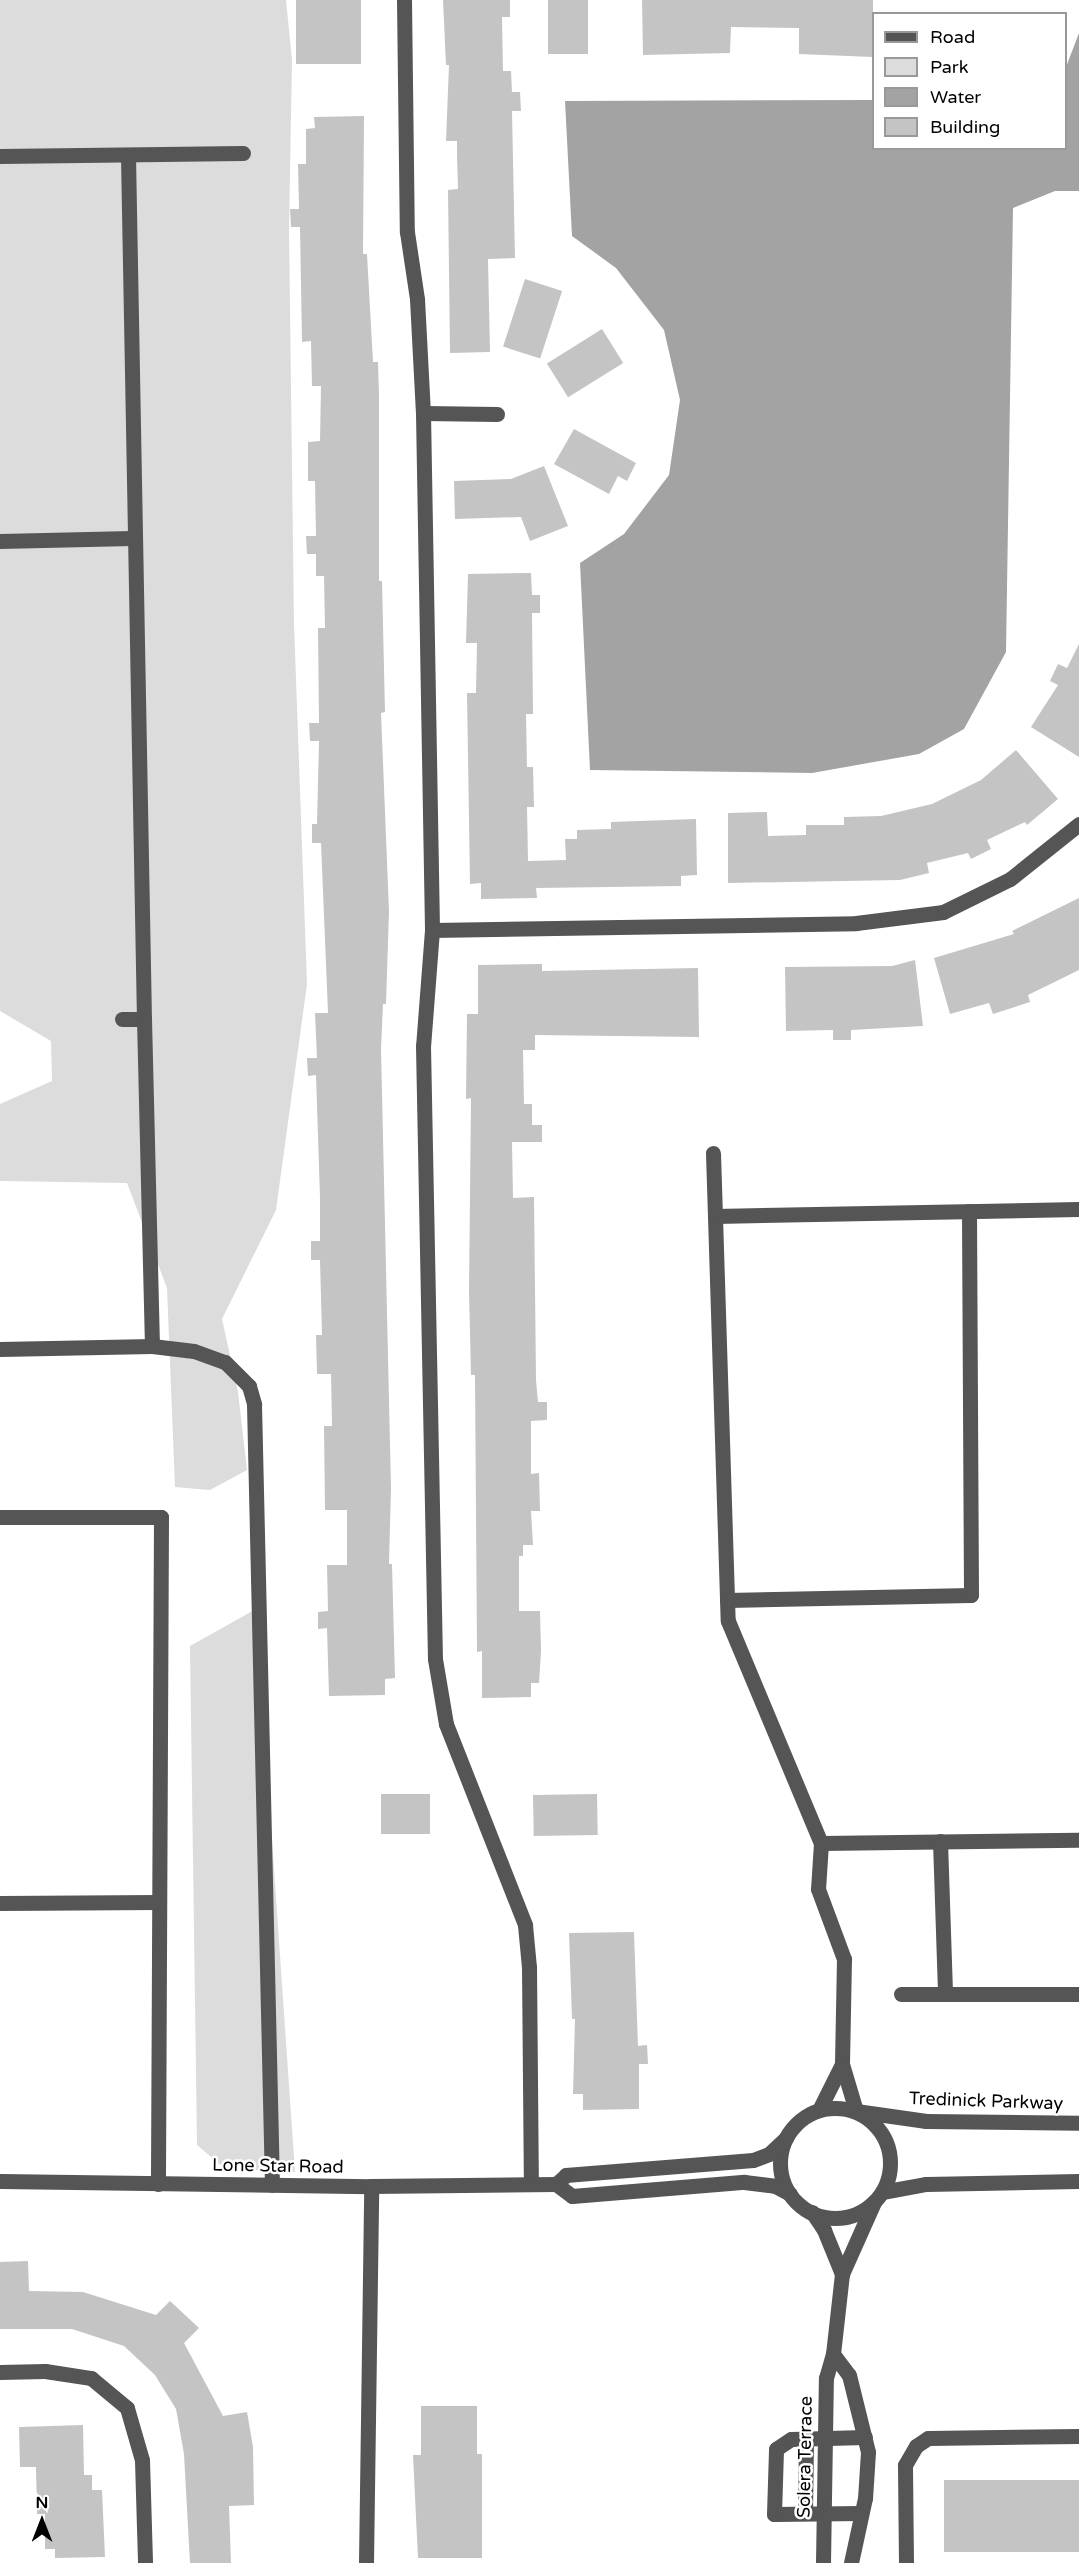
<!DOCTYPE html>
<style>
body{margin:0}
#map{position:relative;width:1079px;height:2563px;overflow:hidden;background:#fff;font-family:"Varela Round",sans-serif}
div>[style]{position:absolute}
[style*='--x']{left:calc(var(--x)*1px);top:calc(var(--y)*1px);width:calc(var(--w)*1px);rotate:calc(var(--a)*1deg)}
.green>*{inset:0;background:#dcdcdc}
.water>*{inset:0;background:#a3a3a3}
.building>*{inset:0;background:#c4c4c4;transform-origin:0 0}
.minor>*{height:15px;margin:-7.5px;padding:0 7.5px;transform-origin:7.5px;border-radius:7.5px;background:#555}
.minor>.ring{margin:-7.5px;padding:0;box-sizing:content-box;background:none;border:15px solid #555;border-radius:50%}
span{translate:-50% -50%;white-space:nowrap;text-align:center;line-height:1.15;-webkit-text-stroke:5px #fff;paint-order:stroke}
.street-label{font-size:18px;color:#000}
.legend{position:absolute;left:872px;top:12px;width:195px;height:138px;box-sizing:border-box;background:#fff;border:2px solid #999;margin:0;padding:8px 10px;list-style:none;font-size:18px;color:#000}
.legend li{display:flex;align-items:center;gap:12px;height:30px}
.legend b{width:30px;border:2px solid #999}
.north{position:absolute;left:12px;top:2491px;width:60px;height:60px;-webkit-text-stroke:4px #fff;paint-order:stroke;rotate:0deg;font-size:16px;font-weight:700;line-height:24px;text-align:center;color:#000}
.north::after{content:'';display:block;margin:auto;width:21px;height:27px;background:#000;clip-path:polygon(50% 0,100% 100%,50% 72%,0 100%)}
</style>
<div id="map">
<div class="green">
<i style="clip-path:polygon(0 0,286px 0,292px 60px,289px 229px,294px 624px,307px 984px,276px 1210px,222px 1319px,238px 1392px,247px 1470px,210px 1490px,175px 1487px,167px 1288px,127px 1183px,0 1181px,0 1104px,52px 1081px,51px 1041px,0 1011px)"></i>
<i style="clip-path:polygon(256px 1609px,295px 2172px,224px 2168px,197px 2145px,190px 1646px)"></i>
</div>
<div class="water">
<i style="clip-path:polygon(1079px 33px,1079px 191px,1055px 191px,1013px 208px,1006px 652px,964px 729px,919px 754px,812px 773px,590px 770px,580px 563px,624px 534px,669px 475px,680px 400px,664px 330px,616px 268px,572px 236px,565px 101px,873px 100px,874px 148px,1066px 148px,1066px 67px)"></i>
</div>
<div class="building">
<i style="left:296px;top:0;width:65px;height:64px"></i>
<i style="clip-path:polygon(443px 0,510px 0,510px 17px,502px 17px,503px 71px,511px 71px,512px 92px,520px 92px,521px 111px,512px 111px,515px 258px,488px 259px,490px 352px,450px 353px,448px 190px,458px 189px,457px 156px,457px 141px,446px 141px,449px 65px,446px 65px)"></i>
<i style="left:548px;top:0;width:40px;height:54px"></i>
<i style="clip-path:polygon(642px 0,873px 0,873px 57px,799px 54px,799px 28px,731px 27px,730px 53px,643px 55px)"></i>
<i style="clip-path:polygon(364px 116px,363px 254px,367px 254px,373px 362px,378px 362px,379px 395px,379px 581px,382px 581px,385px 712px,381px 713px,389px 911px,386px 1004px,383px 1004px,381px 1049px,391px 1488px,389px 1564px,392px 1564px,395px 1678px,385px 1679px,385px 1695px,329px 1696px,327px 1628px,318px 1629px,318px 1612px,328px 1611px,327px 1565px,347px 1565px,347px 1510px,325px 1510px,324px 1426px,332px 1426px,331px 1374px,317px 1374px,316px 1335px,322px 1335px,320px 1260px,311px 1260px,311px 1241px,320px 1241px,320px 1197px,316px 1075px,308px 1076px,307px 1058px,317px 1058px,315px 1013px,328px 1013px,321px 843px,312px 843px,312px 824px,317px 824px,319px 741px,310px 741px,309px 723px,319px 723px,318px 628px,325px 628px,324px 576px,316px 576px,316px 554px,307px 554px,306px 536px,316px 536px,315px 481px,308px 481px,308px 442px,320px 441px,321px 386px,312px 386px,311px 341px,302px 342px,300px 227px,291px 227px,290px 209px,299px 209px,298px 164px,306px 164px,306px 129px,315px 128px,314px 117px)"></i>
<i style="left:525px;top:279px;width:39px;height:71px;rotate:18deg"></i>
<i style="left:602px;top:329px;width:40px;height:65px;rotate:58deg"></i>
<i style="clip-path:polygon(574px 429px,636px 463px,627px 481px,618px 476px,609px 494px,554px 464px)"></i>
<i style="clip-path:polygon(544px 466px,568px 526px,530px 541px,521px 517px,455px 519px,454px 481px,511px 479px)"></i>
<i style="clip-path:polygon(531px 573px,532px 595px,540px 595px,540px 613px,532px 613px,533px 714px,526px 714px,527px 767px,533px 767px,534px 807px,527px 807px,528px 861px,566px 860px,565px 839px,577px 839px,577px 830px,611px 829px,611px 822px,696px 819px,697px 875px,681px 876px,681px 886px,536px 888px,537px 898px,481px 899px,481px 883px,470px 884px,467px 693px,476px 693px,477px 643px,466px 643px,468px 574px)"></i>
<i style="clip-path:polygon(1079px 644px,1079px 757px,1031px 727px,1058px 685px,1050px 681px,1058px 664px,1067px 668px)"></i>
<i style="clip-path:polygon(1016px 750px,1058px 799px,1027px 825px,1025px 822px,987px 840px,991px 849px,971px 859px,968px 853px,927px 863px,929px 873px,900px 880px,728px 883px,728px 813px,767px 812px,768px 836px,806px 835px,806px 825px,844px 825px,844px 817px,881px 816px,932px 804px,981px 780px)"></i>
<i style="clip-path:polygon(1079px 898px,1079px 970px,1028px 995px,1030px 1002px,993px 1014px,989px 1003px,950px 1014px,934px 958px,1014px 934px,1012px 931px)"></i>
<i style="clip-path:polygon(915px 960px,923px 1026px,851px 1030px,851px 1040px,833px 1040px,833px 1030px,786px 1031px,785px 967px,892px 966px)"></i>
<i style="clip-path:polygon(542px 964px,542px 971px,698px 968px,699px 1037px,535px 1035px,535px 1050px,523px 1050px,524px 1104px,532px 1104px,532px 1125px,542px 1125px,542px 1142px,512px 1142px,513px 1198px,534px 1197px,536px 1380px,538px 1402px,547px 1402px,547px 1420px,531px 1421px,531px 1474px,539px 1473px,540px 1511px,531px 1511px,533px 1545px,523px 1545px,523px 1556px,519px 1556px,519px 1611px,540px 1611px,541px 1651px,539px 1683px,531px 1683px,531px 1697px,482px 1698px,482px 1651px,477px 1652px,475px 1375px,471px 1375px,469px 1291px,471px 1098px,466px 1099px,467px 1014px,478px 1014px,478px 965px)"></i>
<i style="left:381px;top:1794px;width:49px;height:40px"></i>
<i style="left:597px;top:1794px;width:41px;height:64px;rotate:89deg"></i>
<i style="clip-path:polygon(634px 1932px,638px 2046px,647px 2045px,648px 2064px,639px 2064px,639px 2109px,583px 2110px,583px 2094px,573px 2094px,575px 2019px,572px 2019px,569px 1933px)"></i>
<i style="clip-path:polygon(28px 2261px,29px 2291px,83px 2292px,156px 2315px,170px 2301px,199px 2328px,184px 2343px,223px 2416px,247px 2412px,253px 2447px,254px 2505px,229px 2506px,231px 2563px,190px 2563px,184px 2454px,176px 2409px,155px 2375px,124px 2346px,72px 2329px,0 2329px,0 2262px)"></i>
<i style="clip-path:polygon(421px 2406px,477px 2406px,477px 2454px,482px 2454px,482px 2558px,418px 2558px,413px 2455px,421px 2455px)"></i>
<i style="clip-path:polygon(83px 2425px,84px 2475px,92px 2475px,92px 2490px,102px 2490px,105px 2557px,55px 2558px,55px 2549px,45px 2549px,45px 2514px,37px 2514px,36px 2467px,20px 2467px,19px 2427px)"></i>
<i style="left:1079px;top:2480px;width:72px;height:135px;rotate:90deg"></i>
</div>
<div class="minor">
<i style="--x:404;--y:0;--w:232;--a:89.3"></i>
<i style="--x:407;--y:232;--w:68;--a:81.5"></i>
<i style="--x:417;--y:299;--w:114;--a:87"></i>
<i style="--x:423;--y:413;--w:517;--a:89"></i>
<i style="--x:432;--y:930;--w:116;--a:94.4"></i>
<i style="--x:423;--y:1046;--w:613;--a:88.88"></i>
<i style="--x:435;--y:1659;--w:66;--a:80.4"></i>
<i style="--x:446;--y:1724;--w:216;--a:68.5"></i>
<i style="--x:525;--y:1925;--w:42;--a:84.6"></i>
<i style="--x:529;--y:1967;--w:217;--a:89.5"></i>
<i style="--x:0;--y:156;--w:243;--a:-0.7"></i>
<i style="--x:128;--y:156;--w:863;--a:88.94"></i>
<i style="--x:423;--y:413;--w:74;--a:0.8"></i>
<i style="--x:0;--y:541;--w:132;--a:-1.3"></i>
<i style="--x:432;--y:930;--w:424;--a:-0.9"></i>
<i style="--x:856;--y:923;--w:88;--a:-7.2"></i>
<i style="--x:943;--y:912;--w:75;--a:-26.2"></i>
<i style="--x:1010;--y:879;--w:88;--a:-38.6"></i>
<i style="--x:122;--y:1019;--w:22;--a:0"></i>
<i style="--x:144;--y:1019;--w:327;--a:88.6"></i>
<i style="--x:713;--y:1153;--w:468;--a:88.2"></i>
<i style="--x:728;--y:1621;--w:241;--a:67.3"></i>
<i style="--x:821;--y:1843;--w:258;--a:-0.7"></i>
<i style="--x:715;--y:1216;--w:364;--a:-1.1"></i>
<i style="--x:0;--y:1349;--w:152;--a:-1.1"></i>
<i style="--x:152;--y:1346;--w:42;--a:6.8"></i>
<i style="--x:194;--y:1351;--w:33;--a:20"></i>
<i style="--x:225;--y:1362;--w:34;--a:45"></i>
<i style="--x:249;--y:1386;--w:19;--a:74"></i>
<i style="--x:254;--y:1404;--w:781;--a:88.68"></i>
<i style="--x:0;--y:1517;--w:161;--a:0"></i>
<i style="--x:161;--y:1517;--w:667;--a:90.26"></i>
<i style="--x:727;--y:1600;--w:244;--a:-1.2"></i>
<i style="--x:971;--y:1595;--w:384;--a:-90.3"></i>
<i style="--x:940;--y:1841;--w:153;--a:88.1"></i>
<i style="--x:821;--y:1843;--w:46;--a:93.7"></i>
<i style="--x:818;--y:1889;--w:75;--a:69.6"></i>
<i style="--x:844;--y:1959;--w:105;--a:91.1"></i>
<i style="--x:842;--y:2064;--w:49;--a:73.4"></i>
<i style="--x:856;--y:2111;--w:71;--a:8.1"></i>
<i style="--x:926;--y:2121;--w:153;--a:0.7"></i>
<i style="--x:0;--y:1903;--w:159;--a:-0.4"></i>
<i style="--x:901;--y:1994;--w:178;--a:0"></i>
<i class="ring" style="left:780px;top:2108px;width:95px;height:95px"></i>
<i style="--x:819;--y:2110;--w:51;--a:-63.4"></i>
<i style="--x:786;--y:2138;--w:23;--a:137"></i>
<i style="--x:769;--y:2154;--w:17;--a:159"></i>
<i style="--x:753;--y:2160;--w:188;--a:175.4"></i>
<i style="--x:566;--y:2175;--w:13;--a:138"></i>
<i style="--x:556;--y:2184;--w:20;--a:37"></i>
<i style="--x:572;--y:2196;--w:173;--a:-4.7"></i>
<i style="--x:744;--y:2182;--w:31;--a:7"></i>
<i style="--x:775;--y:2186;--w:17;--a:28"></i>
<i style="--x:0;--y:2181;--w:371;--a:0.8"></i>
<i style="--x:371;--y:2186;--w:185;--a:-0.6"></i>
<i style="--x:882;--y:2192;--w:45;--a:-10.3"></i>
<i style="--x:926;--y:2184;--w:153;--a:-1.1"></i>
<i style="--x:812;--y:2212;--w:22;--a:56"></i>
<i style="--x:824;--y:2230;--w:48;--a:67.8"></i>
<i style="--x:833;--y:2354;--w:81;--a:-83.6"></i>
<i style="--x:842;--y:2274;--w:79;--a:-66"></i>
<i style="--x:0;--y:2372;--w:45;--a:-1.3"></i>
<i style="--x:45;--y:2371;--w:47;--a:8.7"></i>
<i style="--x:91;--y:2378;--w:47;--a:39.8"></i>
<i style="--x:127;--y:2408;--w:54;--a:73.9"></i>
<i style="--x:142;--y:2460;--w:103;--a:88.3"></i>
<i style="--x:805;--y:2513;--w:75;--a:-89.2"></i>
<i style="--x:861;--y:2513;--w:87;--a:179.3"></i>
<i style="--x:774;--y:2514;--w:65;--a:-88.2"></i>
<i style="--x:776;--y:2449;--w:18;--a:-34"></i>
<i style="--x:791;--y:2439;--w:74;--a:-1.5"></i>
<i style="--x:366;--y:2563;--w:377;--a:-89.2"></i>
<i style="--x:823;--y:2563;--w:185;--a:-89.1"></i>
<i style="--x:826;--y:2378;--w:25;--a:-74"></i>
<i style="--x:833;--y:2354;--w:26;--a:53"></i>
<i style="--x:849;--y:2375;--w:79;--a:76.1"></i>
<i style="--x:868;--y:2452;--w:46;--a:93.7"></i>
<i style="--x:865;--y:2498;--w:66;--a:102.2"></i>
<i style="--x:906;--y:2563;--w:98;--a:-90.6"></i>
<i style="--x:905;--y:2465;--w:22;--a:-60"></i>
<i style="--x:916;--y:2446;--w:14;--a:-34"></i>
<i style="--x:928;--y:2438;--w:151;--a:-0.8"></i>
</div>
<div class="street-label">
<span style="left:986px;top:2101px;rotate:2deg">Tredinick Parkway</span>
<span style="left:278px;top:2166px;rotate:1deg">Lone Star Road</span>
<span style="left:805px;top:2457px;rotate:-89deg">Solera Terrace</span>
</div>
<ul class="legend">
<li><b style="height:8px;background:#555"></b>Road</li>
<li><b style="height:16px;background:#dcdcdc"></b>Park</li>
<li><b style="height:16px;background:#a3a3a3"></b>Water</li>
<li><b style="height:16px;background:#c4c4c4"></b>Building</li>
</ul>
<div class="north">N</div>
</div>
